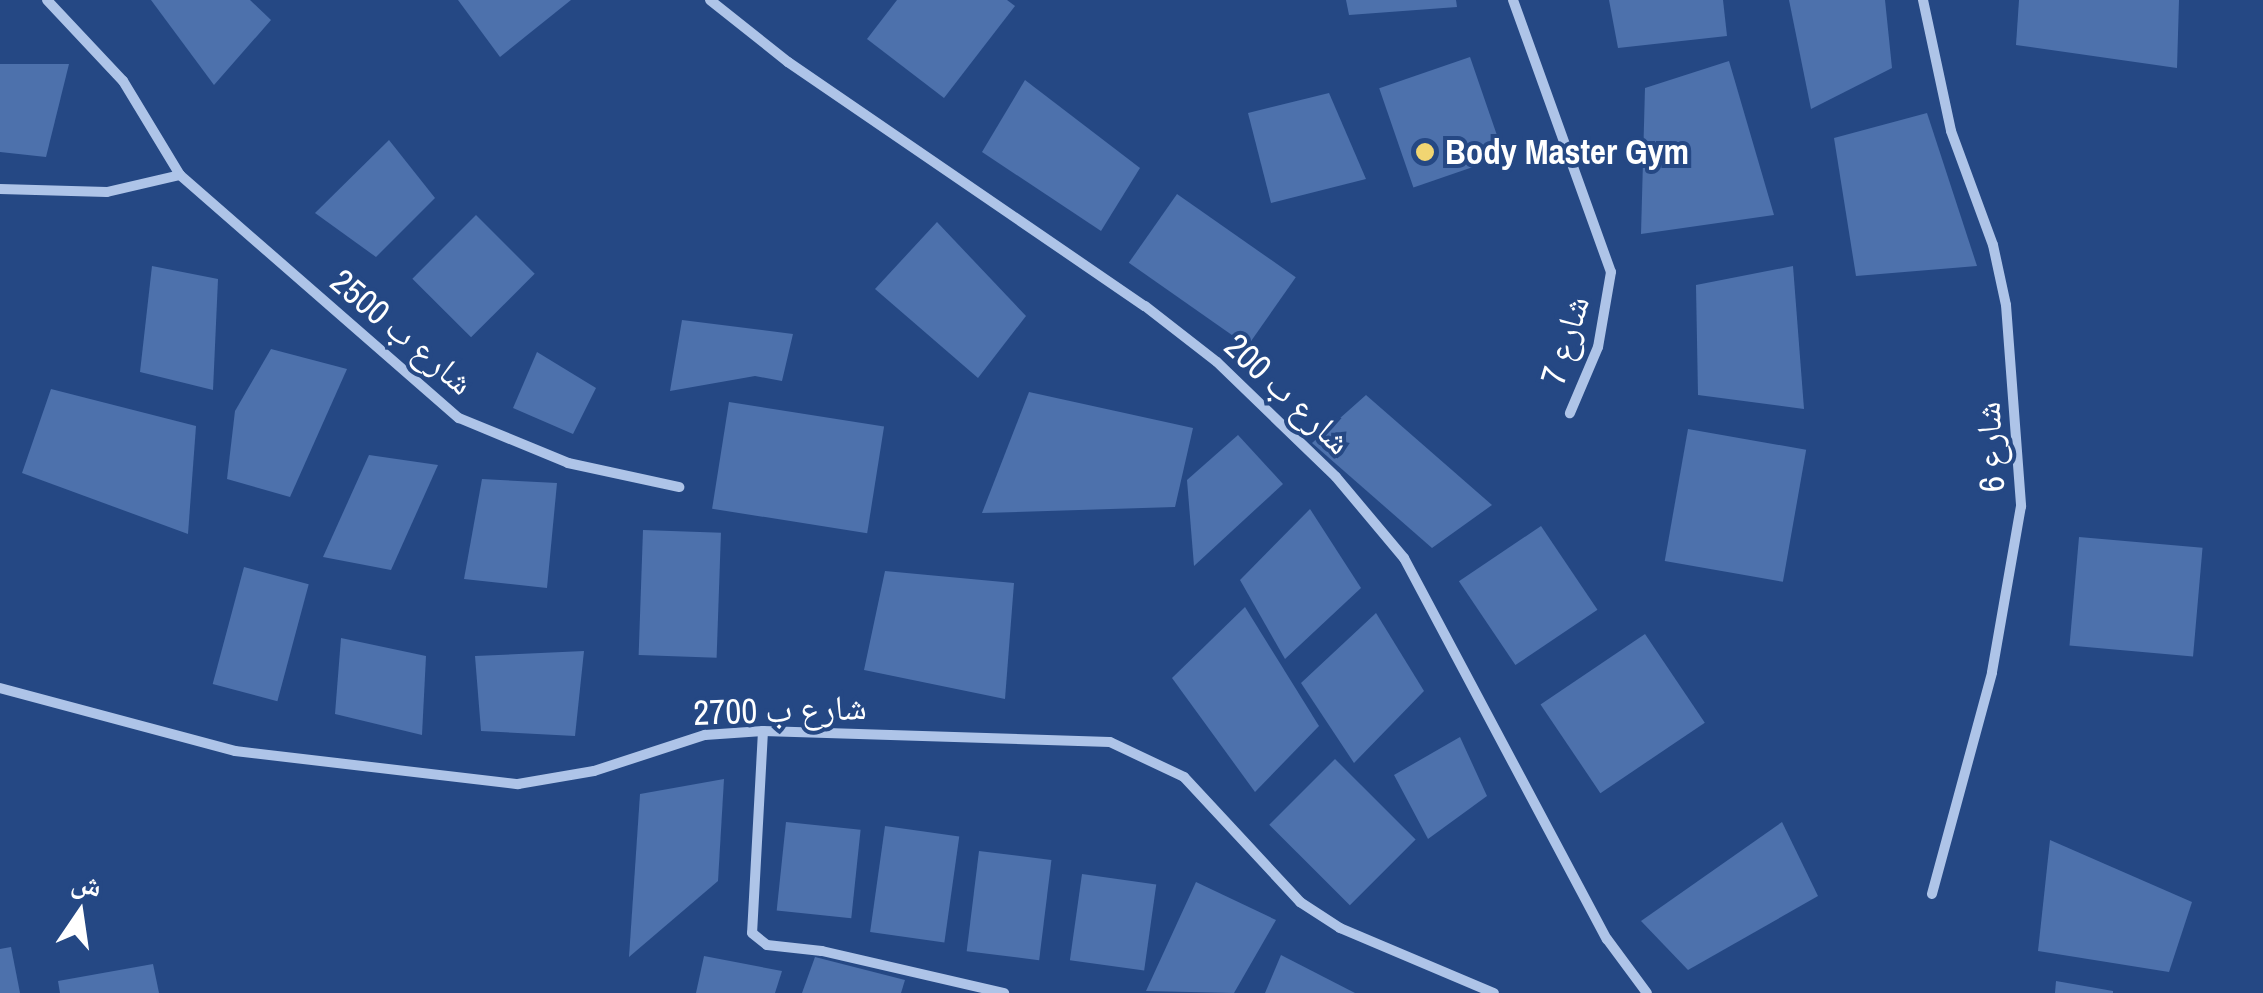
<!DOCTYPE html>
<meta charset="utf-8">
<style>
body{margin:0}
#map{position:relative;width:2263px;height:993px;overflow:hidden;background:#254884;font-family:"Archivo Narrow","Noto Naskh Arabic",sans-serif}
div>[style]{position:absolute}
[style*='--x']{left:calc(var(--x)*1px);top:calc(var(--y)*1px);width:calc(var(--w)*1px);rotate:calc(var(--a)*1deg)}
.building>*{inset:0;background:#4d71ac;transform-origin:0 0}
.minor>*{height:10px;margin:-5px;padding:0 5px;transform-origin:5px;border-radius:5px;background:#aec4e8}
.dots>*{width:28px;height:28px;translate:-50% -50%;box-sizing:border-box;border:5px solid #254884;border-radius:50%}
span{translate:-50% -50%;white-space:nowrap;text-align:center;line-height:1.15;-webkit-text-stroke:8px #254884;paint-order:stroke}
.poi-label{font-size:35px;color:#fff;font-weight:700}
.left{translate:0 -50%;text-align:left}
.street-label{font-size:35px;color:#fff}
.north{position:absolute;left:30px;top:863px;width:100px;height:100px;-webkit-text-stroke:8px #254884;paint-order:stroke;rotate:13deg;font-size:28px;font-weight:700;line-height:40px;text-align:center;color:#fff}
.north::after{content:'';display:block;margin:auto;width:35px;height:45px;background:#fff;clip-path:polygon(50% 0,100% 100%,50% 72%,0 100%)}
</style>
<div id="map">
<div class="building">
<i style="clip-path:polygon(151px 0,250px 0,271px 20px,214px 85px)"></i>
<i style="clip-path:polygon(458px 0,571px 0,500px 57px)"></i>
<i style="clip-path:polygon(897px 0,1007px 0,1015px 6px,944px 98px,867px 39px)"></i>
<i style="clip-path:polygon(1346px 0,1456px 0,1457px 7px,1349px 15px)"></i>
<i style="clip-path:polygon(1609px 0,1723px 0,1727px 36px,1618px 48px)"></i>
<i style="clip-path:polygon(1789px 0,1885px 0,1892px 68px,1811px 109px)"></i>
<i style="clip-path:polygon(2019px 0,2179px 0,2177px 68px,2016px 45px)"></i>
<i style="left:1470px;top:57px;width:105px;height:96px;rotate:71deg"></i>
<i style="clip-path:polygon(1729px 61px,1774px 215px,1641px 234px,1645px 88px)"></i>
<i style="clip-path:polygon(0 64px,69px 64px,46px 157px,0 152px)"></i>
<i style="clip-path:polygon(1025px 80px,1140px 168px,1101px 231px,982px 152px)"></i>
<i style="clip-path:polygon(1329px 93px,1366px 179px,1271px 203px,1248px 113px)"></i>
<i style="clip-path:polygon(1927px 113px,1977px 266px,1856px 276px,1834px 138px)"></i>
<i style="clip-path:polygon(389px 140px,435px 198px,376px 257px,315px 213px)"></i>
<i style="left:1177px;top:194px;width:145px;height:84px;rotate:35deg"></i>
<i style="left:476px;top:215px;width:83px;height:90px;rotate:45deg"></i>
<i style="clip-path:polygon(937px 222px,1026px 316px,978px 378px,875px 289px)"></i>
<i style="clip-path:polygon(152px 266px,218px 279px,213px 390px,140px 372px)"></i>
<i style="clip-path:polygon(1793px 266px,1804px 409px,1698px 395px,1696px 285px)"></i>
<i style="clip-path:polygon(682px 320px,793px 334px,782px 381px,755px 376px,670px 391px)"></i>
<i style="clip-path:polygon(271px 349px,347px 369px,290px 497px,227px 479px,235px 411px)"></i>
<i style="clip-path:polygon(537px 352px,596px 388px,573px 434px,513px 408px)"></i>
<i style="clip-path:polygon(51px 389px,196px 426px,188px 534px,22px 473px)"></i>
<i style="clip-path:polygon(1029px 392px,1193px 428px,1175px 507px,982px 513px)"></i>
<i style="clip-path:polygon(1366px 395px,1492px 505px,1432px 548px,1312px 443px)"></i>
<i style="left:729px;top:402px;width:157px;height:108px;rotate:9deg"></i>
<i style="left:1688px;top:429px;width:120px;height:134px;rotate:10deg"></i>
<i style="clip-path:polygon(1238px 435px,1283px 484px,1194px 566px,1187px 480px)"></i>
<i style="clip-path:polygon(369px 455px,438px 465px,391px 570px,323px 557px)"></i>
<i style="clip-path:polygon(482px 479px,557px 483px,547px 588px,464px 579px)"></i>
<i style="clip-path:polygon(1310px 509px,1361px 588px,1285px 659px,1240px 580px)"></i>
<i style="left:1541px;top:526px;width:101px;height:99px;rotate:56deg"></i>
<i style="left:643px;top:530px;width:78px;height:125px;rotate:2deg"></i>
<i style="left:2079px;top:537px;width:124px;height:109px;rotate:5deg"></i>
<i style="left:244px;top:567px;width:67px;height:121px;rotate:15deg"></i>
<i style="clip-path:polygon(885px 571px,1014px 583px,1005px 699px,864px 670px)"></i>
<i style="clip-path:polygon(1245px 607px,1319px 726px,1255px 792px,1172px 678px)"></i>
<i style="clip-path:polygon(1376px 613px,1424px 691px,1354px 763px,1301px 683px)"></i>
<i style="left:1645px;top:634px;width:107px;height:126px;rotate:56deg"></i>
<i style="clip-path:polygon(341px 638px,426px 656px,422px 735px,335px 714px)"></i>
<i style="clip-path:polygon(584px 651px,575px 736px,481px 731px,475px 656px)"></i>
<i style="clip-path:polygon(1460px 737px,1487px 796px,1428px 839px,1394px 775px)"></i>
<i style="left:1335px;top:759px;width:114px;height:93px;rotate:45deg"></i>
<i style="clip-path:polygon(724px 779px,718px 881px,629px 957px,640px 794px)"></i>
<i style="left:786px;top:822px;width:75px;height:89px;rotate:6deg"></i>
<i style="clip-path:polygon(1782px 822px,1818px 896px,1688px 970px,1641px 921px)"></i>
<i style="left:885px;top:826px;width:75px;height:107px;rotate:8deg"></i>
<i style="clip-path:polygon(2050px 840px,2192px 902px,2169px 972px,2038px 951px)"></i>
<i style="left:979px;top:851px;width:73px;height:101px;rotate:7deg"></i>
<i style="left:1082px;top:874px;width:75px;height:87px;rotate:8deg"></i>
<i style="clip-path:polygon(1196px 882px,1276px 920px,1234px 993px,1146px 991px)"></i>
<i style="clip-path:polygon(11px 947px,20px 993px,0 993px,0 949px)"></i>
<i style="clip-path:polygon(1281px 955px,1355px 993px,1265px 993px)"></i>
<i style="clip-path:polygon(704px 956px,782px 971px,775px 993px,696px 993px)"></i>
<i style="clip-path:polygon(815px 957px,905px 980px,901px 993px,802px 993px)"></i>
<i style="clip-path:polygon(153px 964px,159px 993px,60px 993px,58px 981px)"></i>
<i style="clip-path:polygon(2056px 981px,2113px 991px,2113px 993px,2055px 993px)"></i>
</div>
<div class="minor">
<i style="--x:710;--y:0;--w:100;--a:38.5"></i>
<i style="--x:788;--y:62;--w:432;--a:34.4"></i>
<i style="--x:1145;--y:306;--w:91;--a:37.9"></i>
<i style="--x:1217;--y:362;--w:165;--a:44"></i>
<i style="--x:1336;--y:477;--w:106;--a:50"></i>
<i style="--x:1404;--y:558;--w:432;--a:62"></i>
<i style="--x:1607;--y:939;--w:67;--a:53.5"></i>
<i style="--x:1513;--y:0;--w:289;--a:70.2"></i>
<i style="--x:1611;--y:272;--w:76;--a:99.8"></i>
<i style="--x:1598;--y:347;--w:72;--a:113"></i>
<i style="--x:1923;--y:0;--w:134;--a:77.9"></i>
<i style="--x:1951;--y:131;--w:121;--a:69.8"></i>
<i style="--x:1993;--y:245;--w:61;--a:77.8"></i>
<i style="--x:2006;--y:305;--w:202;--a:85.7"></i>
<i style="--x:2021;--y:506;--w:169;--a:99.9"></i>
<i style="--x:1992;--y:673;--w:229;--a:105.2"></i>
<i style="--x:180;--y:175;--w:370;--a:41.1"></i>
<i style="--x:459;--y:418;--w:118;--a:22.4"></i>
<i style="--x:568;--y:463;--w:114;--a:12.2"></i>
<i style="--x:0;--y:189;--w:107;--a:1.6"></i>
<i style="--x:107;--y:192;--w:75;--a:-13.1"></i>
<i style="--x:180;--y:175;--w:110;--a:-121.2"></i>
<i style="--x:123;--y:81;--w:111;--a:-133.2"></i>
<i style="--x:0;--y:688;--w:243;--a:15"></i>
<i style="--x:235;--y:751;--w:285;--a:6.7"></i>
<i style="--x:518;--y:784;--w:77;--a:-9.7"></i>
<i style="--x:594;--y:771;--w:117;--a:-18"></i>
<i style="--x:705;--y:735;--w:58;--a:-3.9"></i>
<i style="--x:763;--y:731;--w:347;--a:1.8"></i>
<i style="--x:1110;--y:742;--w:82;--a:25.3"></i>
<i style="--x:1184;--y:777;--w:171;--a:47.1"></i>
<i style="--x:1300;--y:902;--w:48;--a:33"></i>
<i style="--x:1340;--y:928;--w:167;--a:22.9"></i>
<i style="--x:763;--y:731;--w:202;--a:93.1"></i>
<i style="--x:752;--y:933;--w:19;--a:39"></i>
<i style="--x:767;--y:945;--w:55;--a:6.2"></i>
<i style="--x:822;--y:951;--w:187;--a:13"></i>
</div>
<div class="dots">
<i style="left:1425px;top:152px;background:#f1d572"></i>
</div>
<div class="poi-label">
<span class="left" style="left:1445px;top:152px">Body Master Gym</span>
</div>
<div class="street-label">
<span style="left:402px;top:332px;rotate:40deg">شارع ب 2500</span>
<span style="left:1565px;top:340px;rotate:-73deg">شارع 7</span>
<span style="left:1288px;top:394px;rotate:43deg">شارع ب 200</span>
<span style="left:1990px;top:447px;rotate:-93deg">شارع 6</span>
<span style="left:780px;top:710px;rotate:-2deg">شارع ب 2700</span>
</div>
<div class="north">ش</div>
</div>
